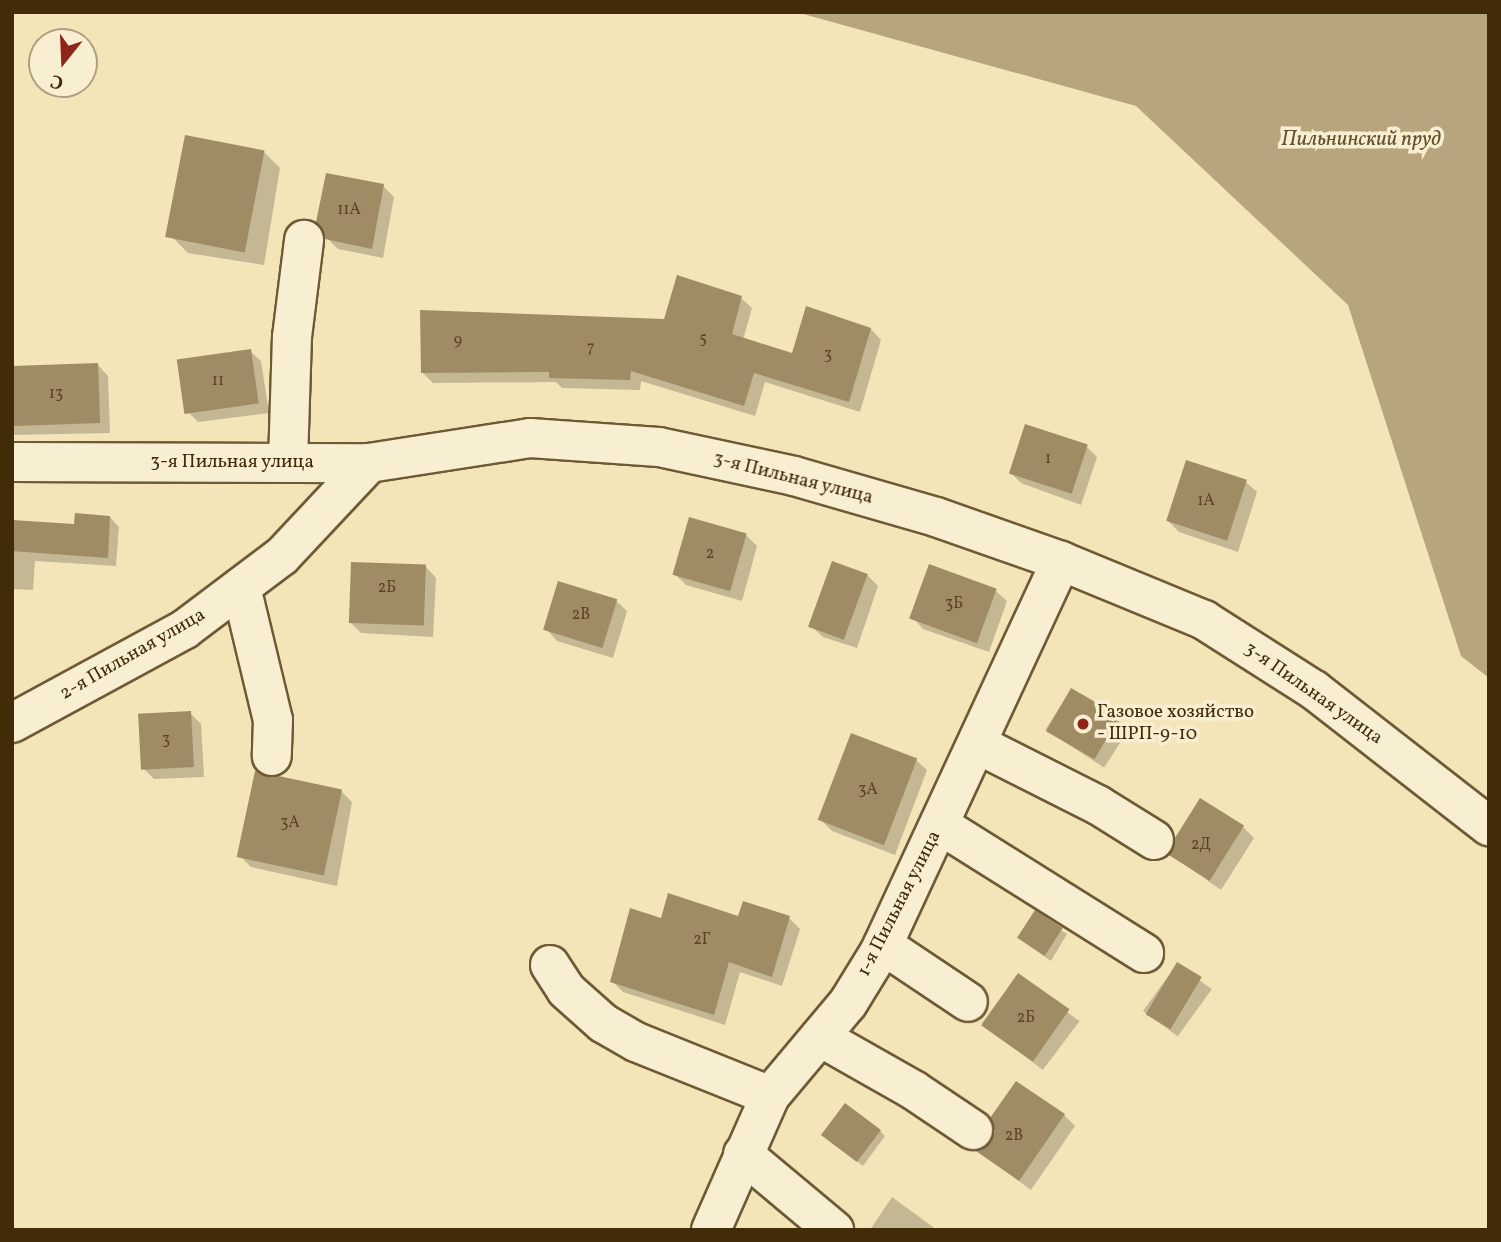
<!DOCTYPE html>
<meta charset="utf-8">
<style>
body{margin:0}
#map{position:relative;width:1501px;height:1242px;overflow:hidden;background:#f4e5b9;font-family:Vollkorn,serif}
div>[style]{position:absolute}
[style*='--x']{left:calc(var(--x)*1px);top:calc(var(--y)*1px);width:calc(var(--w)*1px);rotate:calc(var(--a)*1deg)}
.water>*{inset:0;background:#b7a67d}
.shadow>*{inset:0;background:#0003;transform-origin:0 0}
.building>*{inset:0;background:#9f8c64;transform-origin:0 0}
.roads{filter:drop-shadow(2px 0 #6e5a34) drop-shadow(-2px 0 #6e5a34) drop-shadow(0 2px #6e5a34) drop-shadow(0 -2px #6e5a34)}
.minor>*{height:38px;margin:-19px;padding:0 19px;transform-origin:19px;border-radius:19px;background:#f8eed2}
.dots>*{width:19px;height:19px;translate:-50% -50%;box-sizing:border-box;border:4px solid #f8eed2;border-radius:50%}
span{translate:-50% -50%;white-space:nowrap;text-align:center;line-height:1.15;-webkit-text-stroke:7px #f8eed2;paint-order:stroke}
.number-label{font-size:16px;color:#59441f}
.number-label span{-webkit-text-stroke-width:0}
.street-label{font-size:19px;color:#422c08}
.poi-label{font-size:19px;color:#422c08}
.left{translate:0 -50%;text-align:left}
.water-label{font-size:21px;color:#65512b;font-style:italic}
.frame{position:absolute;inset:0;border:14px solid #422c08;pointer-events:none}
.north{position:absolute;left:28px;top:28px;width:70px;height:70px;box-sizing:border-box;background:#f8eed2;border:2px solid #afa081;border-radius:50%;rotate:198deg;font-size:19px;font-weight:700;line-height:28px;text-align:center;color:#422c08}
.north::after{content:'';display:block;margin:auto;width:24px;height:32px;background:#8f2418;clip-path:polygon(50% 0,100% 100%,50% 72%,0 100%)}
</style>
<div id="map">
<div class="water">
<i style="clip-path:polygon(796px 12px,1489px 12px,1489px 678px,1461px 656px,1348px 305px,1136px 106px)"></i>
</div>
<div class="shadow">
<i style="clip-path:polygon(264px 152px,280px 168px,264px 265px,188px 253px,172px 237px)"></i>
<i style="clip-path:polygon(383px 186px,394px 197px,383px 258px,338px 249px,327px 238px)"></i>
<i style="clip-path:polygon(741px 298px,752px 308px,743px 340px,794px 355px,871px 329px,881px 340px,860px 412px,765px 382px,755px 416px,641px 381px,640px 390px,562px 388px,556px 382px,433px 383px,422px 372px,666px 320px)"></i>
<i style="clip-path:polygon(250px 351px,261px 361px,269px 413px,198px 422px,187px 411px)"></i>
<i style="clip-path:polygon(98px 365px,108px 376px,110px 433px,12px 435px,12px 367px)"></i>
<i style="clip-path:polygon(1087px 447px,1097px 457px,1081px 505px,1021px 483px,1010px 472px)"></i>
<i style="clip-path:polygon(1246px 482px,1257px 492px,1238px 552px,1179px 532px,1168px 521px)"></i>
<i style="clip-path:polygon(110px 517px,119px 527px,116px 566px,35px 561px,33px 590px,12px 589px,12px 521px,76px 526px)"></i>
<i style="clip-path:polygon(746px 535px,757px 546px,742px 601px,686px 585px,676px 575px)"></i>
<i style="clip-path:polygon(426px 567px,436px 578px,433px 637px,361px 633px,350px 622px)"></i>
<i style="clip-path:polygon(867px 575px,878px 586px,857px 648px,823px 637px,812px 627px)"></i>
<i style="clip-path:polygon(996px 591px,1007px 601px,989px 652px,923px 629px,913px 618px)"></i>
<i style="clip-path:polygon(616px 601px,627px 611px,613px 658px,557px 641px,547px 630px)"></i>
<i style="left:1071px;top:690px;width:70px;height:47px;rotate:33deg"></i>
<i style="clip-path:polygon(190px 713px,201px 724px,204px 777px,154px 779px,143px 768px)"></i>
<i style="clip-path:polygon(916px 760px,927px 770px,895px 855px,832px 831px,822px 821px)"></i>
<i style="clip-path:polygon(341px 791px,352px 802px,337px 886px,251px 867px,240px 856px)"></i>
<i style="clip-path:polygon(1243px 827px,1254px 838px,1221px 890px,1171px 855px)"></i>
<i style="clip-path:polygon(1035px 913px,1067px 934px,1051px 961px,1025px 943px)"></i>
<i style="clip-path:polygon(789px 918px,800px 929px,782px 986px,740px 972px,725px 1025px,623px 992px,612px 981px,662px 920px)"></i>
<i style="left:1177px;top:964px;width:43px;height:58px;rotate:36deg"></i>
<i style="left:1018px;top:975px;width:77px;height:61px;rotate:37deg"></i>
<i style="clip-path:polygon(1064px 1115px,1075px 1126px,1031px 1190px,979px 1151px,993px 1143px,997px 1131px)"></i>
<i style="clip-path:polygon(880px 1131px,885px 1136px,863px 1166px,830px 1141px)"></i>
<i style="clip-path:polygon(892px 1197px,937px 1230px,870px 1230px)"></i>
</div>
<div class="building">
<i style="left:185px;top:135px;width:81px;height:104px;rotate:11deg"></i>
<i style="clip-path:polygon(326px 173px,384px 184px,372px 249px,325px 239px,316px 222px)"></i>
<i style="clip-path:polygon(677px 275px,742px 296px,732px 334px,792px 353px,806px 306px,871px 328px,849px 402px,754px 373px,744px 406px,631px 371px,630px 380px,549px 378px,549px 372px,421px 373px,420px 310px,664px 319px)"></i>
<i style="left:251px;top:349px;width:55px;height:75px;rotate:82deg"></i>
<i style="left:98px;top:363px;width:60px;height:86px;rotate:88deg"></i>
<i style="left:1025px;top:424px;width:66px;height:52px;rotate:18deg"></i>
<i style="left:1186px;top:460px;width:64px;height:64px;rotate:18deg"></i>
<i style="clip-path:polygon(75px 513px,110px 516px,108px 558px,12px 551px,12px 520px,74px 524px)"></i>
<i style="left:689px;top:517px;width:60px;height:60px;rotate:16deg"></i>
<i style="left:832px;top:561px;width:38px;height:70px;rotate:20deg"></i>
<i style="left:351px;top:562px;width:75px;height:61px;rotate:2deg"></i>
<i style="left:929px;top:564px;width:72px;height:58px;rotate:20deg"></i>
<i style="left:558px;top:581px;width:62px;height:51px;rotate:17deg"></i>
<i style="left:1071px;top:688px;width:56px;height:50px;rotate:30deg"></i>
<i style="left:191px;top:711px;width:56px;height:53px;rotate:87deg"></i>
<i style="left:851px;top:733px;width:71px;height:93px;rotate:21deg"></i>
<i style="left:255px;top:771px;width:89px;height:88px;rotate:12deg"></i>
<i style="left:1200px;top:798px;width:52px;height:65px;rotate:32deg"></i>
<i style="clip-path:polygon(668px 893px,738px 916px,743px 901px,790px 916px,772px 977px,729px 962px,714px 1015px,610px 982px,630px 908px,661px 918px)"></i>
<i style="left:1035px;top:910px;width:33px;height:33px;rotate:33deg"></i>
<i style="left:1177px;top:962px;width:29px;height:61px;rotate:31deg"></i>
<i style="left:1018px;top:973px;width:63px;height:64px;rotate:35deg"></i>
<i style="clip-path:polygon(1016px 1081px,1065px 1114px,1019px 1181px,976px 1151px,991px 1142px,995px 1131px,990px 1118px)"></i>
<i style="left:845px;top:1103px;width:45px;height:40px;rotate:37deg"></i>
</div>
<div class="roads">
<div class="minor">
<i style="--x:12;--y:462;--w:357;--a:0.2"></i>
<i style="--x:369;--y:463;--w:163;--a:-8.8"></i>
<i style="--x:530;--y:438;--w:129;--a:4"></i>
<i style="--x:659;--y:447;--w:138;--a:12.1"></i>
<i style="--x:794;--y:476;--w:148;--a:16.1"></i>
<i style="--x:936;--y:517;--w:133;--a:19.4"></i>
<i style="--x:1061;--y:561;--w:155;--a:22.4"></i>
<i style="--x:1204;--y:620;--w:130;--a:32.5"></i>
<i style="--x:1314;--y:690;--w:222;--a:37.9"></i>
<i style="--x:288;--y:463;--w:126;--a:-88.2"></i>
<i style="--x:292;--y:337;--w:98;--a:-82.9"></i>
<i style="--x:241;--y:587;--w:137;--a:76.5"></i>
<i style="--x:273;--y:720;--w:36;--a:92"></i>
<i style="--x:12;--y:723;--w:197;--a:-28.5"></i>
<i style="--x:185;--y:629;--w:121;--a:-37"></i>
<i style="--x:282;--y:556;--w:127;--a:-46.9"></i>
<i style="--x:977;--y:744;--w:136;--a:26.8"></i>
<i style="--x:1098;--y:805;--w:66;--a:32"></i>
<i style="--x:940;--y:825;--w:241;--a:32.1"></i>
<i style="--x:883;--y:945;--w:102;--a:33.8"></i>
<i style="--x:550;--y:965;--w:30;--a:57"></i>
<i style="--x:566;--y:990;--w:50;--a:41.7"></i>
<i style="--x:603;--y:1023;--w:38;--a:30"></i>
<i style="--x:636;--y:1042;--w:144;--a:21.9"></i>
<i style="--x:820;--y:1037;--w:109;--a:29.6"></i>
<i style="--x:915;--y:1091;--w:70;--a:33.9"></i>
<i style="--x:743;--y:1154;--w:119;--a:39.9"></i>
<i style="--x:711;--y:1230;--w:146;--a:-66.2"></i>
<i style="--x:770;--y:1096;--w:121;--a:-50"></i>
<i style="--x:848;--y:1003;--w:61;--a:-58.4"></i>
<i style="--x:880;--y:951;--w:430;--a:-65.1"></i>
</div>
</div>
<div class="dots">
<i style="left:1083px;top:724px;background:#8f2418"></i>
</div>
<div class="number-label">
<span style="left:349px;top:210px">11А</span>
<span style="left:703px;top:339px">5</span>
<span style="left:458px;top:341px">9</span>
<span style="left:591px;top:348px">7</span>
<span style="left:828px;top:355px">3</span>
<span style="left:218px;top:381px">11</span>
<span style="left:56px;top:394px">13</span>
<span style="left:1048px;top:459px">1</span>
<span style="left:1206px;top:501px">1А</span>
<span style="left:710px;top:554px">2</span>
<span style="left:387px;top:588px">2Б</span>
<span style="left:954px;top:604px">3Б</span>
<span style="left:581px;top:615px">2В</span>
<span style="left:166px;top:740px">3</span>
<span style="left:868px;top:790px">3А</span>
<span style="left:290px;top:823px">3А</span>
<span style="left:1201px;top:845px">2Д</span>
<span style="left:702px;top:940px">2Г</span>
<span style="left:1026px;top:1018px">2Б</span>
<span style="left:1014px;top:1136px">2В</span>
</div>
<div class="street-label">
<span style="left:232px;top:463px">3-я Пильная улица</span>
<span style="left:793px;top:479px;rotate:14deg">3-я Пильная улица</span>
<span style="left:133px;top:655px;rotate:-30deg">2-я Пильная улица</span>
<span style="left:1313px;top:694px;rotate:35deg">3-я Пильная улица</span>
<span style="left:900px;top:904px;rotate:-63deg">1-я Пильная улица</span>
</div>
<div class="poi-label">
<span class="left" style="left:1097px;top:724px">Газовое хозяйство<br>- ШРП-9-10</span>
</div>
<div class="water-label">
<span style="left:1361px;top:140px">Пильнинский пруд</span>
</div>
<div class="frame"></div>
<div class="north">С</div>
</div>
